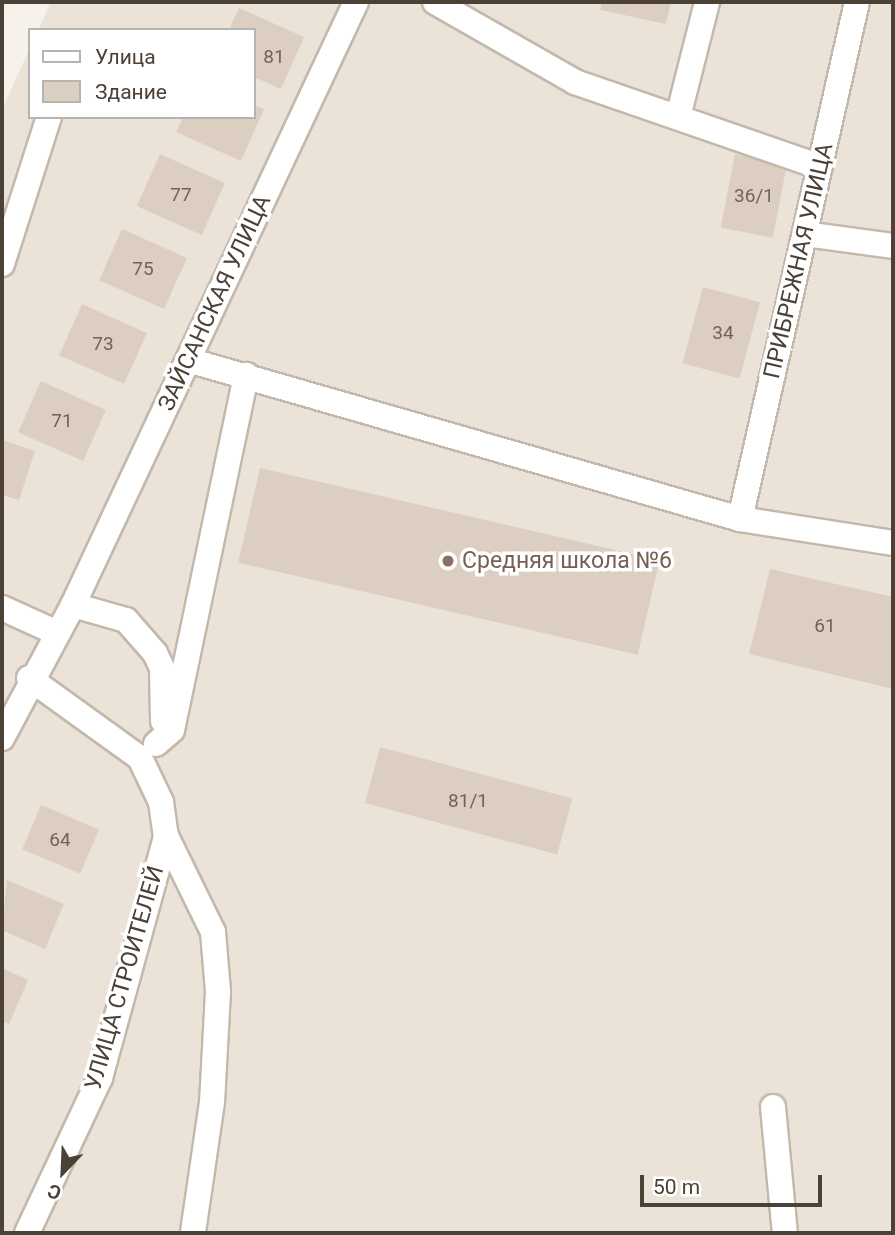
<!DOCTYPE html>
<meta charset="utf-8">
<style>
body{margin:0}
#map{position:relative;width:895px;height:1235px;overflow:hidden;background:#f6f1ea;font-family:Roboto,sans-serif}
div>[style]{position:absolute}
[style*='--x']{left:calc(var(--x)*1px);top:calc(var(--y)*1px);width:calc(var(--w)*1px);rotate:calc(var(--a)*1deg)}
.residential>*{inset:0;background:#ebe3d7}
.building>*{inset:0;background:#dccfc1;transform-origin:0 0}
.roads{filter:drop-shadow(2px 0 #c3b8ab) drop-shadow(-2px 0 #c3b8ab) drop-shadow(0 2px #c3b8ab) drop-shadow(0 -2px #c3b8ab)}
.street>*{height:24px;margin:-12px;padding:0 12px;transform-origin:12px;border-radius:12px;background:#fff}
.dots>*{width:19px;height:19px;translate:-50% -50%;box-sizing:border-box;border:4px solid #fff;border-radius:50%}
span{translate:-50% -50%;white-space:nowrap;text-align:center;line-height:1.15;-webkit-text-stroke:7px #fff;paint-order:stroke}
.number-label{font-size:19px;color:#6f645a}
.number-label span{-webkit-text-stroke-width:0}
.street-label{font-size:23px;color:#4b4137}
.education-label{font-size:23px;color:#785e54}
.left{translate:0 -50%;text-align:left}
.frame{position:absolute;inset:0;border:4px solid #4b4137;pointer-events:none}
.legend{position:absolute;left:28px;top:28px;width:228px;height:91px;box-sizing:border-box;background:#fff;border:2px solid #b7b3af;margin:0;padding:9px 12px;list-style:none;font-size:21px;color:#4b4137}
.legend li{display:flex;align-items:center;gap:14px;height:35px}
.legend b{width:35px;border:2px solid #b7b3af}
.north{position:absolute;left:28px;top:1137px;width:70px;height:70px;-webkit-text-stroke:5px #fff;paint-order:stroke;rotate:203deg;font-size:19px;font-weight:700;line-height:28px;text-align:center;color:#4b4137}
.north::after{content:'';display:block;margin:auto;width:24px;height:32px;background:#4b4137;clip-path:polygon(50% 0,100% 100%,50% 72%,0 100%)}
.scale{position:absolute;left:640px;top:1175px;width:182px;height:32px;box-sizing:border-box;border:4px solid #4b4137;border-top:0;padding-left:9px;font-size:21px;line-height:24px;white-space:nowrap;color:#4b4137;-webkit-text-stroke:5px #fff;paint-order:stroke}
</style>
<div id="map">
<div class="residential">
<i style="clip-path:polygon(51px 2px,893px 2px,893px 1233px,2px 1233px,2px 109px,30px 48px,30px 117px,254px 117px,254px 30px,38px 30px)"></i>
</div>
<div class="building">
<i style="clip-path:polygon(602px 2px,671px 2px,666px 24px,600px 10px)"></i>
<i style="clip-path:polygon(239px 8px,304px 37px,281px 89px,254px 77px,254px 30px,229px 30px)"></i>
<i style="clip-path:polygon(254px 105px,264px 109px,241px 161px,176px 132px,183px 117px,254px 117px)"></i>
<i style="left:160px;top:154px;width:71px;height:57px;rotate:24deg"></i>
<i style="left:735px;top:154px;width:53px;height:75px;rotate:11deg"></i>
<i style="left:122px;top:229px;width:71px;height:56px;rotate:24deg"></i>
<i style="left:703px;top:287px;width:59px;height:79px;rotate:15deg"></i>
<i style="left:82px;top:304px;width:71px;height:56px;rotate:24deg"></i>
<i style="left:41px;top:381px;width:71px;height:56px;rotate:24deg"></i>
<i style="clip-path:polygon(2px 440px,35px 451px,19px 500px,2px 495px)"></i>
<i style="left:260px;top:468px;width:410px;height:97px;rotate:13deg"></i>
<i style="clip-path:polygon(770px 569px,893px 597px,893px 689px,749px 654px)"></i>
<i style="left:380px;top:747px;width:199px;height:58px;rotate:15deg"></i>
<i style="left:41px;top:805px;width:63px;height:48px;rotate:23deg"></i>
<i style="clip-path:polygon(7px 880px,64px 904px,45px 949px,2px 930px)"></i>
<i style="clip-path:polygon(2px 968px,28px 980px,9px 1024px,2px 1021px)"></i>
</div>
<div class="roads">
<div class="street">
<i style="--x:435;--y:2;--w:161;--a:29.7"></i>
<i style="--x:575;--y:82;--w:259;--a:19.1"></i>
<i style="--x:678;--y:117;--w:119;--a:-75.8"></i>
<i style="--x:805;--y:234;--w:89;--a:7.8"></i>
<i style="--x:2;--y:264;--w:154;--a:-72.3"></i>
<i style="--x:188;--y:360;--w:574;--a:16.07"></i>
<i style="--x:740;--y:519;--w:155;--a:8.9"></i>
<i style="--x:740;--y:519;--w:530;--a:-77.25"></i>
<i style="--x:73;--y:605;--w:55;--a:15.8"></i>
<i style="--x:126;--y:620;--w:44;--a:48.7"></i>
<i style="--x:155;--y:653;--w:17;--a:65"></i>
<i style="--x:162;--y:668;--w:53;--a:88.9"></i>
<i style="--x:2;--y:608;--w:60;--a:24.4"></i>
<i style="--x:29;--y:678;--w:137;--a:35.8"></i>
<i style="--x:140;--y:758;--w:49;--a:64.5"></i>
<i style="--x:161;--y:802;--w:34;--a:82"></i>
<i style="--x:166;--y:836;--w:107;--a:63.9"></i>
<i style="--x:213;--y:932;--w:60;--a:85.2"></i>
<i style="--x:218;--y:992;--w:110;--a:93.1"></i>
<i style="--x:212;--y:1102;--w:132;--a:98.3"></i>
<i style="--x:2;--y:738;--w:151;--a:-61.9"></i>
<i style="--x:73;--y:605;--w:666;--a:-64.86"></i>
<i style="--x:156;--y:744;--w:21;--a:-41"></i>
<i style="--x:172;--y:730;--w:363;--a:-78.2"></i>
<i style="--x:773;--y:1107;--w:127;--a:84.6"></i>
<i style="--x:27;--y:1233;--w:171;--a:-64.8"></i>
<i style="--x:100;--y:1078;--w:251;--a:-74.7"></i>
</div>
</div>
<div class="dots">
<i style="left:448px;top:561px;background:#8d6e63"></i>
</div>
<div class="number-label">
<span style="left:274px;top:57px">81</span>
<span style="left:181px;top:195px">77</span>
<span style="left:754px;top:196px">36/1</span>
<span style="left:143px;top:269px">75</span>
<span style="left:723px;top:333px">34</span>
<span style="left:103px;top:344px">73</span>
<span style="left:62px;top:421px">71</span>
<span style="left:825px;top:626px">61</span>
<span style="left:468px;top:801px">81/1</span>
<span style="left:60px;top:840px">64</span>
</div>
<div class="street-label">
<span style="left:799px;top:261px;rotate:-77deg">ПРИБРЕЖНАЯ УЛИЦА</span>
<span style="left:215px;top:303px;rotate:-65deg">ЗАЙСАНСКАЯ УЛИЦА</span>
<span style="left:125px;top:978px;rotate:-74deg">УЛИЦА СТРОИТЕЛЕЙ</span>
</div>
<div class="education-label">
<span class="left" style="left:462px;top:561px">Средняя школа №6</span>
</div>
<div class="frame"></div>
<ul class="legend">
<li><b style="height:9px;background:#fff"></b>Улица</li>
<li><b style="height:19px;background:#dccfc1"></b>Здание</li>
</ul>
<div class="north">С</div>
<div class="scale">50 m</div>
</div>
